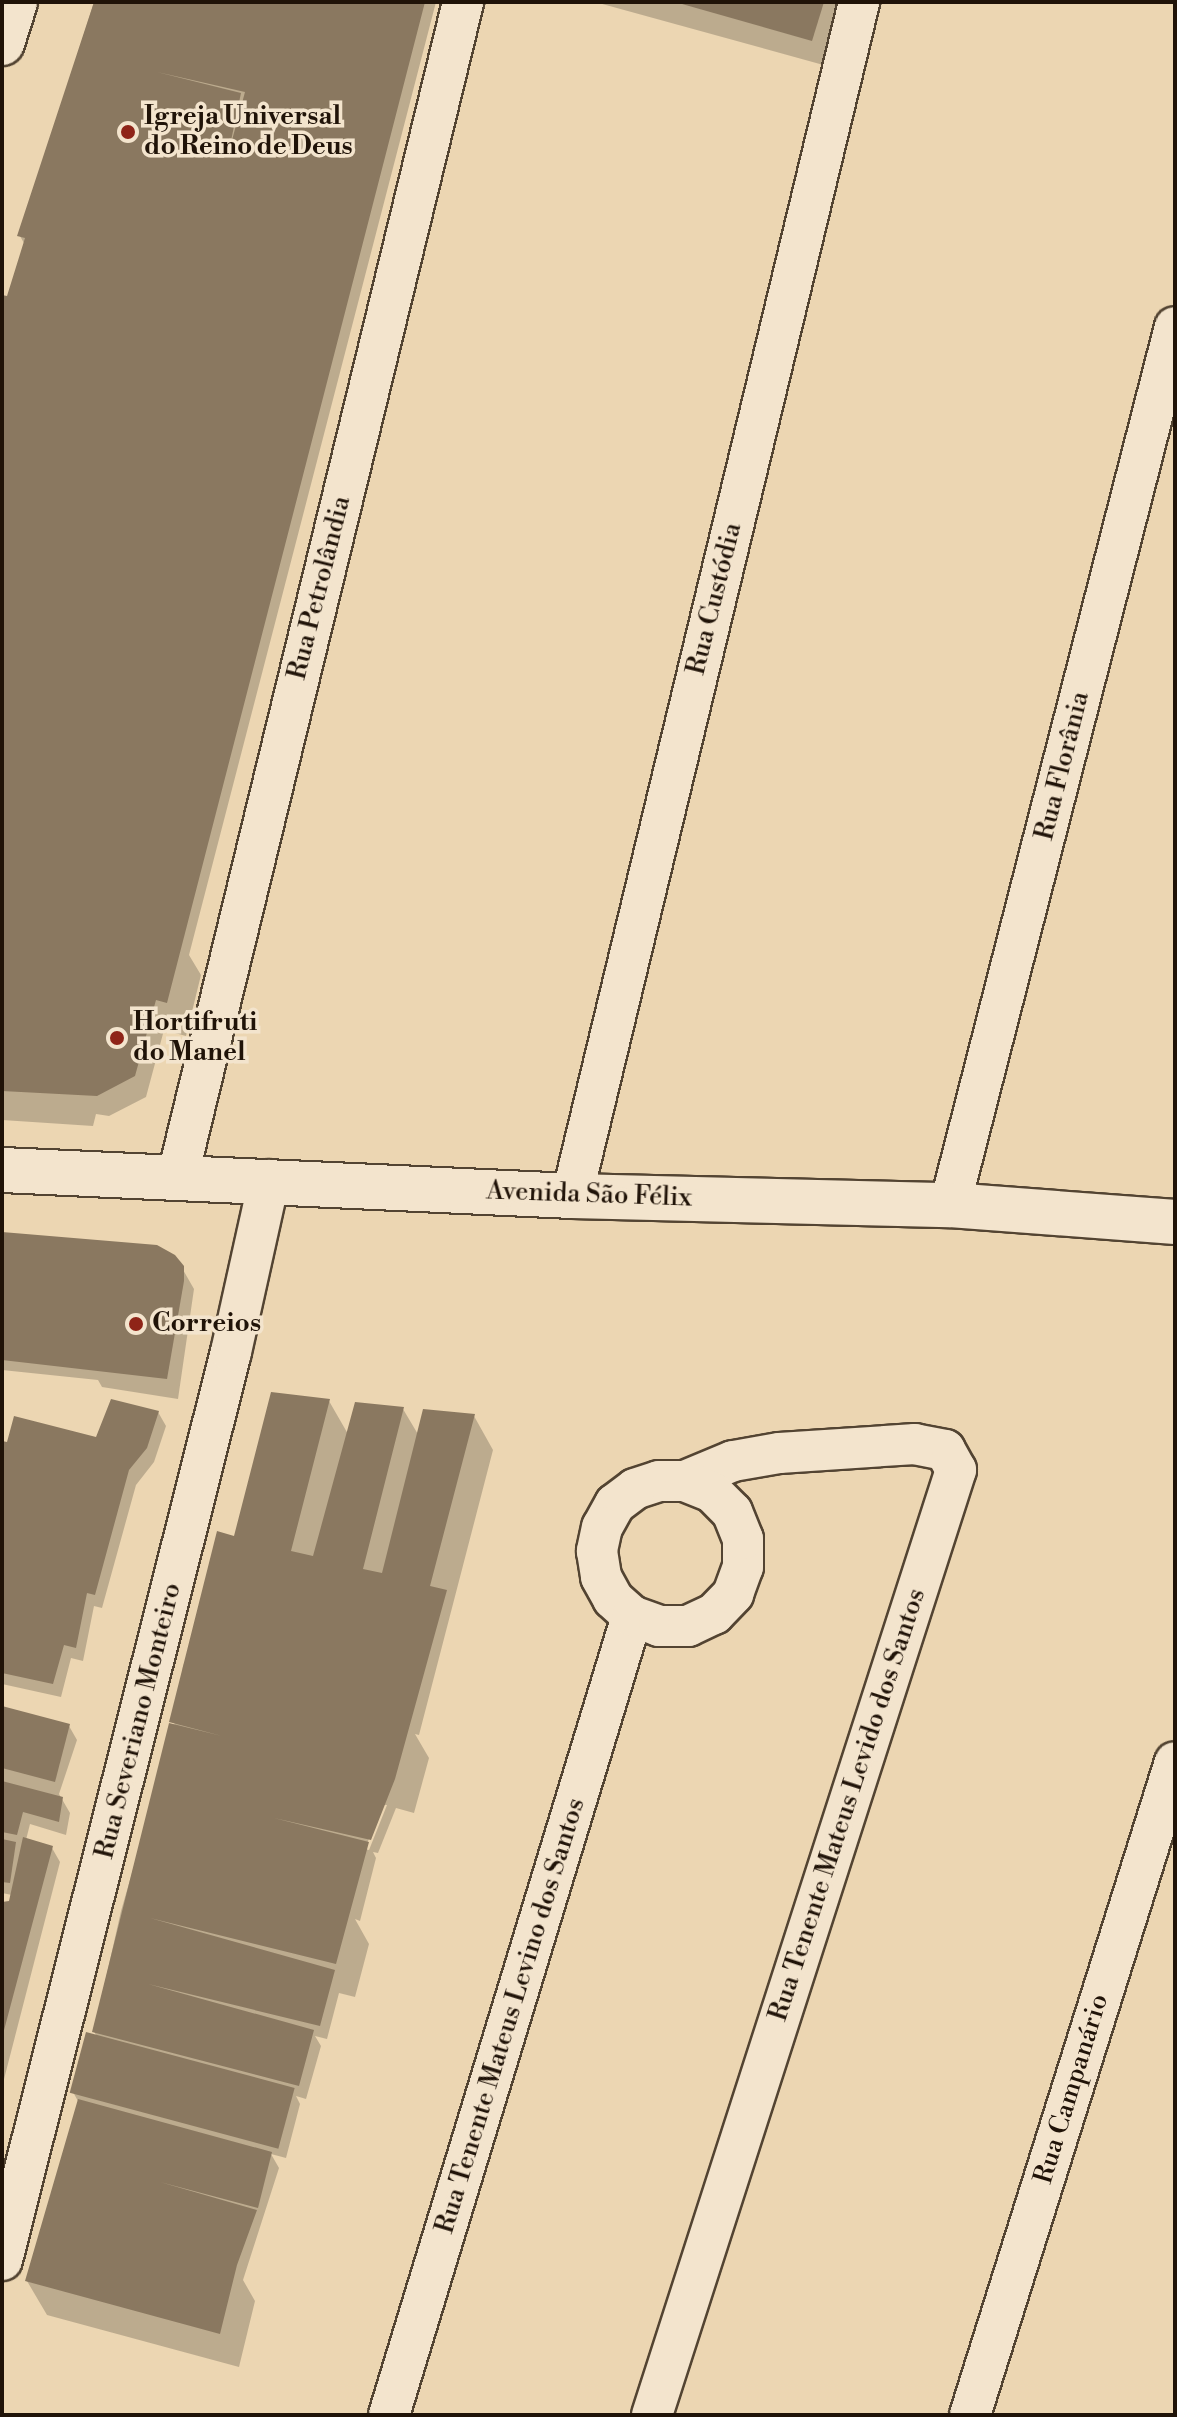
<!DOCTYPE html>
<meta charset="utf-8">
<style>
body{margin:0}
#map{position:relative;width:1177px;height:2417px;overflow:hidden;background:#ecd6b2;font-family:"Libre Bodoni",serif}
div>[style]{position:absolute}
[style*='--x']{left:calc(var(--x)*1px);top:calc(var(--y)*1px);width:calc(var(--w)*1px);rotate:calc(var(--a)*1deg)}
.shadow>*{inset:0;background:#0003}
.building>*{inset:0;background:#8a7860;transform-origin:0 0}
.roads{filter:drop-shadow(2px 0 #534432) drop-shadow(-2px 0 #534432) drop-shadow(0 2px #534432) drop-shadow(0 -2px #534432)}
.minor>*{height:40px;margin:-20px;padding:0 20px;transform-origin:20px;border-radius:20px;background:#f3e4cd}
.tertiary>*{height:44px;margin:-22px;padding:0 22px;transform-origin:22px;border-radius:22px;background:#f3e4cd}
.dots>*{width:22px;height:22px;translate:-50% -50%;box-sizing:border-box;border:4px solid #f3e4cd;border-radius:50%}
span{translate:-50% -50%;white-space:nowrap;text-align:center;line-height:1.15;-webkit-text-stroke:7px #f3e4cd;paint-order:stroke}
.poi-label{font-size:26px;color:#201308;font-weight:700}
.left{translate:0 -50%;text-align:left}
.street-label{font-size:26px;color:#201308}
.frame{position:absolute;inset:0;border:4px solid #201308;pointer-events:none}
</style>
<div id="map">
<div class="shadow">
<i style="clip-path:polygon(94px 2px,436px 2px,189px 955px,201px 975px,186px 1036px,164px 1030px,146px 1097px,109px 1116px,96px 1114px,93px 1126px,2px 1120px,2px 297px,9px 299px,25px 245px,20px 236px)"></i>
<i style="clip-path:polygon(595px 2px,846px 2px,827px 66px)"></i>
<i style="clip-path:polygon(2px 1235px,182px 1268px,194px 1289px,178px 1399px,102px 1387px,98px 1380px,2px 1370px)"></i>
<i style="clip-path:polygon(evenodd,329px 1401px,348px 1434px,403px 1409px,419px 1436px,474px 1416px,493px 1450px,419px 1735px,415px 1734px,429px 1758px,414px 1813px,396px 1808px,378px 1853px,373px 1852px,376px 1858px,360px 1921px,355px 1919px,369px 1944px,355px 1997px,339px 1993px,327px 2039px,315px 2036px,321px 2046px,306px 2099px,296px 2096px,300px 2104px,286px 2158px,271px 2154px,279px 2168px,243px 2280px,255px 2301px,239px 2367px,47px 2315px,27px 2281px,79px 2103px,73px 2092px,97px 2038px,94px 2031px,121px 1911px,174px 1727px,183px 1666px,235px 1538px,329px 1401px,382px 1805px,387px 1805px,369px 1850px,365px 1849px,382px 1805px)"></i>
<i style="clip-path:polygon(158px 1412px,166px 1426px,154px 1462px,136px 1485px,102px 1608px,94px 1606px,83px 1661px,71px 1658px,61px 1697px,2px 1684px,2px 1443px,97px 1440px)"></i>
<i style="clip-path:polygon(2px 1708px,69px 1726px,77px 1740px,59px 1794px,70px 1813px,66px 1835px,30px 1824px,26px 1840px,52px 1848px,60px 1862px,2px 2087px,2px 1904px,10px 1903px,12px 1895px,2px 1893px)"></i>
</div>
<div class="building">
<i style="clip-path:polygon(evenodd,94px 2px,425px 2px,167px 1003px,156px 1000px,135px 1076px,97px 1096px,2px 1091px,2px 295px,7px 296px,25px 238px,17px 236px,94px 2px,157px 72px,245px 92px,228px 155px,241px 93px,157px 72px)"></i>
<i style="clip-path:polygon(675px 2px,824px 2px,812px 41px)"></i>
<i style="clip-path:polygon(2px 1232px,157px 1245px,175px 1255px,184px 1266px,184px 1281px,167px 1379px,2px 1360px)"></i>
<i style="clip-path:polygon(271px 1392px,330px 1399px,291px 1551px,313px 1556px,355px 1402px,404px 1407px,363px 1569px,382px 1573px,423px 1409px,475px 1414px,430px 1586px,447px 1590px,395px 1779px,371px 1840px,274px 1818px,369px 1842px,336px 1964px,150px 1918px,335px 1970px,320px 2026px,148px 1984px,314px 2030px,299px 2086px,92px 2032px,169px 1723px,222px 1736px,169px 1722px,217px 1531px,234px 1536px)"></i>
<i style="clip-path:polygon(111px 1399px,159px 1411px,147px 1448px,129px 1470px,95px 1595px,87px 1593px,76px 1648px,64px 1645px,53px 1684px,2px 1673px,2px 1441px,7px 1442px,14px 1416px,96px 1437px)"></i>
<i style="clip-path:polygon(2px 1706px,70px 1724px,55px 1782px,2px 1768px)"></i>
<i style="clip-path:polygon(2px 1781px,63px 1797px,59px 1822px,23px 1812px,17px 1835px,2px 1832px)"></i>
<i style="clip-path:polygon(23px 1837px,53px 1846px,3px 2034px,2px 1902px,9px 1901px)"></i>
<i style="clip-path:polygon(2px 1839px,16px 1842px,10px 1883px,2px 1882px)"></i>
<i style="left:86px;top:2032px;width:216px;height:63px;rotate:15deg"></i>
<i style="clip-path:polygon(78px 2099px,272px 2152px,258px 2208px,160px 2182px,257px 2210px,237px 2265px,220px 2334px,25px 2281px)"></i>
</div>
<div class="roads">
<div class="minor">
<i style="--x:178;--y:1175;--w:1207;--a:-76.34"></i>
<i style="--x:572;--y:1196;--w:1228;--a:-76.48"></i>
<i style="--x:950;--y:1205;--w:906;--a:-75.63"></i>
<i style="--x:2;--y:2260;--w:936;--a:-75.85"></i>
<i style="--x:231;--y:1352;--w:176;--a:-77.5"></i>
<i style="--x:389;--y:2415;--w:835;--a:-73.08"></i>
<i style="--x:652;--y:2415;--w:993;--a:-72.17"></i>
<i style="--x:956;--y:1470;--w:23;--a:-119"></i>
<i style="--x:945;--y:1450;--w:31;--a:-169"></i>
<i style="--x:915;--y:1444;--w:136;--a:176.2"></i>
<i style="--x:779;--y:1453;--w:47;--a:170.1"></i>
<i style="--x:733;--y:1461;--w:52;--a:157.4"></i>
<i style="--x:685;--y:1481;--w:26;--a:180"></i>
<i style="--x:659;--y:1481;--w:25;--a:162"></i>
<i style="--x:635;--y:1489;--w:25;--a:143"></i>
<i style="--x:615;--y:1504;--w:26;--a:119"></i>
<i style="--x:602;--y:1527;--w:25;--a:102"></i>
<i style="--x:597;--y:1551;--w:26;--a:81"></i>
<i style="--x:601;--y:1577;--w:25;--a:61"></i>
<i style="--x:613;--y:1599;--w:25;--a:42"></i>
<i style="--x:632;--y:1616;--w:29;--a:20"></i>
<i style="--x:659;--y:1626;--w:29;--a:0"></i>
<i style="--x:688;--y:1626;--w:29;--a:-25"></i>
<i style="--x:714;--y:1614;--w:28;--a:-46"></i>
<i style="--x:733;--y:1594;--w:29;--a:-70"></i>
<i style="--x:743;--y:1567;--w:28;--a:-90"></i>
<i style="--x:743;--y:1539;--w:29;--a:-112"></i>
<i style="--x:732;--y:1512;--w:28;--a:-135"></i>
<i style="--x:712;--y:1492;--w:29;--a:-158"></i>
<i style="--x:970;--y:2415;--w:684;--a:-72.57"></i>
</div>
<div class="tertiary">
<i style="--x:2;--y:43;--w:43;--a:-72.4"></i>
<i style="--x:2;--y:1170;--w:571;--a:2.61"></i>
<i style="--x:572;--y:1196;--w:378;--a:1.4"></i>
<i style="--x:950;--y:1205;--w:226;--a:4.3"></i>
</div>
</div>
<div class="dots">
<i style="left:128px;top:132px;background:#8f2418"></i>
<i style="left:117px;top:1038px;background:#8f2418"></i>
<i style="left:136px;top:1324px;background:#8f2418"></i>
</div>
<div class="poi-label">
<span class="left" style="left:144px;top:132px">Igreja Universal<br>do Reino de Deus</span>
<span class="left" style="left:133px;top:1038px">Hortifruti<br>do Manel</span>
<span class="left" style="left:152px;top:1324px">Correios</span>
</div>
<div class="street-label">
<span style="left:320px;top:588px;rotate:-76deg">Rua Petrolândia</span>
<span style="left:715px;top:599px;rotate:-76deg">Rua Custódia</span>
<span style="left:1063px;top:766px;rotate:-76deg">Rua Florânia</span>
<span style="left:589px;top:1195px;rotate:2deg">Avenida São Félix</span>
<span style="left:139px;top:1721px;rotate:-76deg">Rua Severiano Monteiro</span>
<span style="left:848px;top:1805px;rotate:-72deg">Rua Tenente Mateus Levido dos Santos</span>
<span style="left:511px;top:2016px;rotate:-73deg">Rua Tenente Mateus Levino dos Santos</span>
<span style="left:1072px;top:2089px;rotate:-73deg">Rua Campanário</span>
</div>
<div class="frame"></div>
</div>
